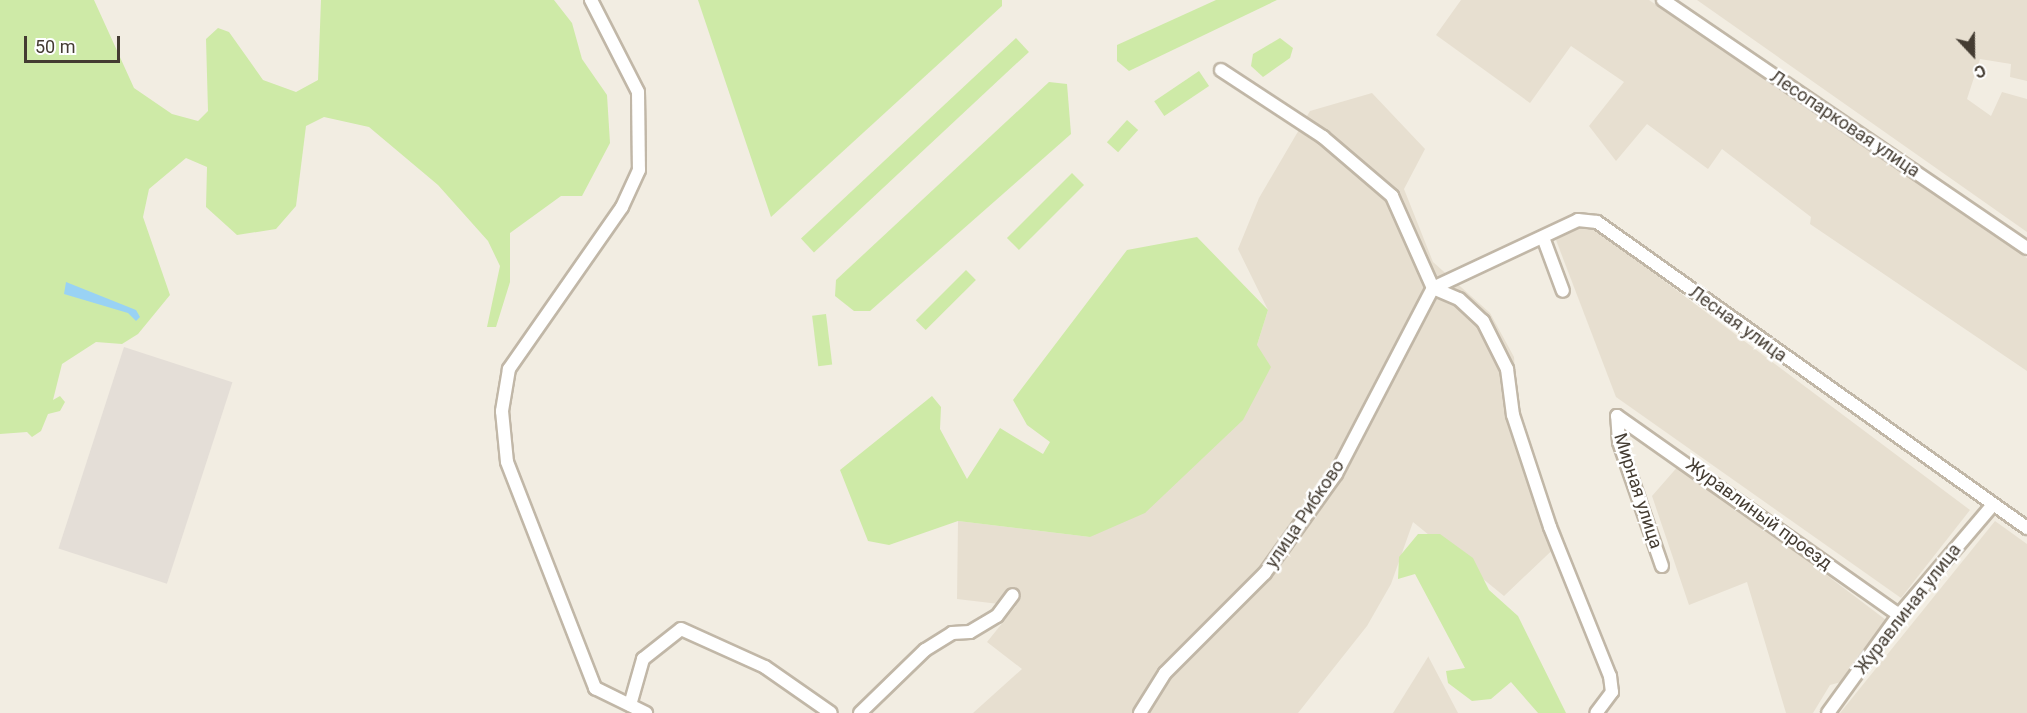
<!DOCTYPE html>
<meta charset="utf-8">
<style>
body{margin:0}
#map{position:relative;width:2027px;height:713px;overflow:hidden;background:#f2ede2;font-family:Roboto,sans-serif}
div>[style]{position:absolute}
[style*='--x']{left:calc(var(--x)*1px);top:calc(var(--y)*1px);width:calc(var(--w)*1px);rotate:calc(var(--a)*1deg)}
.residential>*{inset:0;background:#e7dfd0}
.industrial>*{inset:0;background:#e4ded7;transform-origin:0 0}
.green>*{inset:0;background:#ceeaa7;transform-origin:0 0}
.water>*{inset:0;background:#99d2f4}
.roads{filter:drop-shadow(2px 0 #c1b7a7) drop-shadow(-2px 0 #c1b7a7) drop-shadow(0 2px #c1b7a7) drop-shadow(0 -2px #c1b7a7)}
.minor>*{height:12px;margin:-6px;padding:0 6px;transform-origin:6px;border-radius:6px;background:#fff}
span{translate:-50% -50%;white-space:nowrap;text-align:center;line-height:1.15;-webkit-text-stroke:5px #fff;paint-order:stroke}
.street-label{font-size:18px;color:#443c32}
.north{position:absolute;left:1943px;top:24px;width:60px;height:60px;-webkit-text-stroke:4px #fff;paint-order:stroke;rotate:158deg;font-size:16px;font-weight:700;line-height:24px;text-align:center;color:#443c32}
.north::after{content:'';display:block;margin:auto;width:21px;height:27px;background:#443c32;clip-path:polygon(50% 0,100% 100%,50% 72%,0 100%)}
.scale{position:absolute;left:24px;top:36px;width:96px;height:27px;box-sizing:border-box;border:3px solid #443c32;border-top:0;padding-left:8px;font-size:18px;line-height:21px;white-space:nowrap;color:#443c32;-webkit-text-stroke:4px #fff;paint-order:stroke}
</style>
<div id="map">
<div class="residential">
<i style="clip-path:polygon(1461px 0,1649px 0,2027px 258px,2027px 371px,1810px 224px,1811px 217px,1722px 149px,1708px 169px,1647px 124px,1616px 161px,1589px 126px,1624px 82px,1571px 46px,1530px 103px,1436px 35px)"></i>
<i style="clip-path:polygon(1697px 0,2027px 0,2027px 81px,2010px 77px,2011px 64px,1980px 59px,1967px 99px,1991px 116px,2002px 92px,2027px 99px,2027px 232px)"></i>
<i style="clip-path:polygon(1372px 93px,1425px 149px,1404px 189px,1433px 262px,1490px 313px,1514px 357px,1518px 414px,1564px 539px,1504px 596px,1413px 522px,1391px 584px,1367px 626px,1298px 713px,973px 713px,1022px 669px,987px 642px,1016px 606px,957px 599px,958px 521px,1090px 537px,1257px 345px,1268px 310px,1238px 249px,1259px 198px,1310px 111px)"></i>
<i style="clip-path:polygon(1574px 228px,1595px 229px,1970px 510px,1901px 598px,1616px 397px,1556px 240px)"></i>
<i style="clip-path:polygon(1680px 464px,1886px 620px,1845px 681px,1830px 685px,1813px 713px,1786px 713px,1747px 582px,1689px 605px,1652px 496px)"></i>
<i style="clip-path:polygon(1995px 521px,2027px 544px,2027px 713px,1840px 713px)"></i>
<i style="clip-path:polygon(1428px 656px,1458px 713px,1393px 713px,1428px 657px)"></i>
</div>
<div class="industrial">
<i style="left:124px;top:347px;width:114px;height:212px;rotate:18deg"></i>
</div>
<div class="green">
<i style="clip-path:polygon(0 0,94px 0,134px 88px,172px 114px,198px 121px,208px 111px,206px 39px,218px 28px,229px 32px,263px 80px,296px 92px,318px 80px,321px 0,554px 0,572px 23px,582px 59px,607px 95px,610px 143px,582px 196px,561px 196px,510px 233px,510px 282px,496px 327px,487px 327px,500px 266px,488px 241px,438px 185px,369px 127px,324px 117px,306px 126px,296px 206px,276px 229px,237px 235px,206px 207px,207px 167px,186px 158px,149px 189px,143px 217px,170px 295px,138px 334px,122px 344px,96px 342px,62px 364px,53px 400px,60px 396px,65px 402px,60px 411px,48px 414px,41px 431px,32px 437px,27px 432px,0 434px)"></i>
<i style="clip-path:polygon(698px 0,1002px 0,1002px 6px,771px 217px)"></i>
<i style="clip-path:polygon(1216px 0,1277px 0,1129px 71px,1117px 61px,1117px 45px)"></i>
<i style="left:1016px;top:38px;width:19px;height:294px;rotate:47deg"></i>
<i style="clip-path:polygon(1280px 38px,1293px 48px,1290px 58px,1263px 77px,1251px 66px,1253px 54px)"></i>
<i style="left:1199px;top:71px;width:18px;height:54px;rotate:56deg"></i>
<i style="clip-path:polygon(1049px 82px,1067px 84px,1071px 134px,870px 311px,854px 311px,835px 296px,836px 280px)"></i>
<i style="left:1127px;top:120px;width:15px;height:30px;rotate:42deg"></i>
<i style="left:1072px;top:173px;width:17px;height:92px;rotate:45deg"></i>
<i style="clip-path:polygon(1197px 237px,1268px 310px,1257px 345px,1271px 367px,1243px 420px,1145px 513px,1090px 537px,958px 521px,889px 545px,868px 541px,840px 470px,932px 396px,941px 407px,940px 429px,967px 479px,1000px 428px,1043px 454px,1050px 442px,1027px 425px,1013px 400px,1127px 250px)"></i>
<i style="left:966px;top:270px;width:14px;height:71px;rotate:45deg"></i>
<i style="left:826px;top:314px;width:51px;height:14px;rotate:83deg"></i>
<i style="clip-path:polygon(1418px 534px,1440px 534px,1473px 558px,1489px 590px,1518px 616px,1566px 713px,1538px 713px,1511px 682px,1491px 699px,1472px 701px,1448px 683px,1446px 671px,1465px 668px,1415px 574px,1398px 579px,1399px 557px)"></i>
</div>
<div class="water">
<i style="clip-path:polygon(66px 282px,136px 310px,140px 317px,136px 321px,128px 313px,64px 294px)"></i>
</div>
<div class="roads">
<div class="minor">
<i style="--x:591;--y:0;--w:103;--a:62.9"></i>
<i style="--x:638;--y:92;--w:78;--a:89.3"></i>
<i style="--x:639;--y:170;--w:41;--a:114.7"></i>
<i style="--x:622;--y:207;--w:198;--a:124.9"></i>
<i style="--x:509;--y:369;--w:43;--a:99.5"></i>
<i style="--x:502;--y:411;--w:51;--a:84.4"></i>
<i style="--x:507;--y:462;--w:243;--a:68.7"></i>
<i style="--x:595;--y:688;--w:57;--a:26.1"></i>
<i style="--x:1663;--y:0;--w:440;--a:34.3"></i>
<i style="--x:1221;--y:70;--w:122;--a:33.3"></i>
<i style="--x:1323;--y:137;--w:91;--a:40.5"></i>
<i style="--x:1392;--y:196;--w:101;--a:66"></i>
<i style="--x:1433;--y:288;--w:28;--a:23"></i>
<i style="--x:1459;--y:299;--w:33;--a:43"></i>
<i style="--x:1483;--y:321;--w:54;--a:63.4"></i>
<i style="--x:1507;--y:369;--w:46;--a:82.6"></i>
<i style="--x:1513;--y:415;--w:118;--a:71.7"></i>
<i style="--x:1550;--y:527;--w:161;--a:68.1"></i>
<i style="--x:1610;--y:676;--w:16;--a:83"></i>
<i style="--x:1612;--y:692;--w:26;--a:127"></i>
<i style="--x:1544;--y:240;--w:54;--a:69.6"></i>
<i style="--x:1662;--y:566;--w:131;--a:-109.1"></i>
<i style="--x:1619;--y:442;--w:26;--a:-94"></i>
<i style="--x:1617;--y:416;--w:345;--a:35.2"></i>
<i style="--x:630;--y:705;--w:48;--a:-74.2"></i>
<i style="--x:643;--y:659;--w:48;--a:-38.3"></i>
<i style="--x:681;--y:629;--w:92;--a:24.3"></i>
<i style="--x:765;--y:667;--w:80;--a:34.9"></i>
<i style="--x:860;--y:713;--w:91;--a:-44.1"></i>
<i style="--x:925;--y:650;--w:32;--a:-32"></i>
<i style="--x:952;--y:633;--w:18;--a:-3"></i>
<i style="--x:970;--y:632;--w:31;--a:-31"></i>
<i style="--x:997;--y:616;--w:26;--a:-53"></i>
<i style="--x:1140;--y:713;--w:47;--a:-58"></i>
<i style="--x:1165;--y:673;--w:141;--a:-45"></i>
<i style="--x:1265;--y:573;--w:122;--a:-54.4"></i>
<i style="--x:1336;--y:474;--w:210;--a:-62.5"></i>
<i style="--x:1433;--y:288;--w:160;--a:-25.1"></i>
<i style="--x:1578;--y:220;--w:19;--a:6"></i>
<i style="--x:1597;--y:222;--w:528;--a:35.44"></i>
<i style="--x:1828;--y:713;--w:121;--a:-54.1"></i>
<i style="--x:1899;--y:615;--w:142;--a:-49.6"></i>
</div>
</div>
<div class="street-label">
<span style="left:1845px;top:124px;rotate:34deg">Лесопарковая улица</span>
<span style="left:1738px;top:324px;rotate:36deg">Лесная улица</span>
<span style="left:1638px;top:491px;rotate:72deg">Мирная улица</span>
<span style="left:1305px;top:514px;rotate:-56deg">улица Рибково</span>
<span style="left:1759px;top:514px;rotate:36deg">Журавлиный проезд</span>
<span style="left:1908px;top:609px;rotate:-52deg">Журавлиная улица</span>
</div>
<div class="north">С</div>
<div class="scale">50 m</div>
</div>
